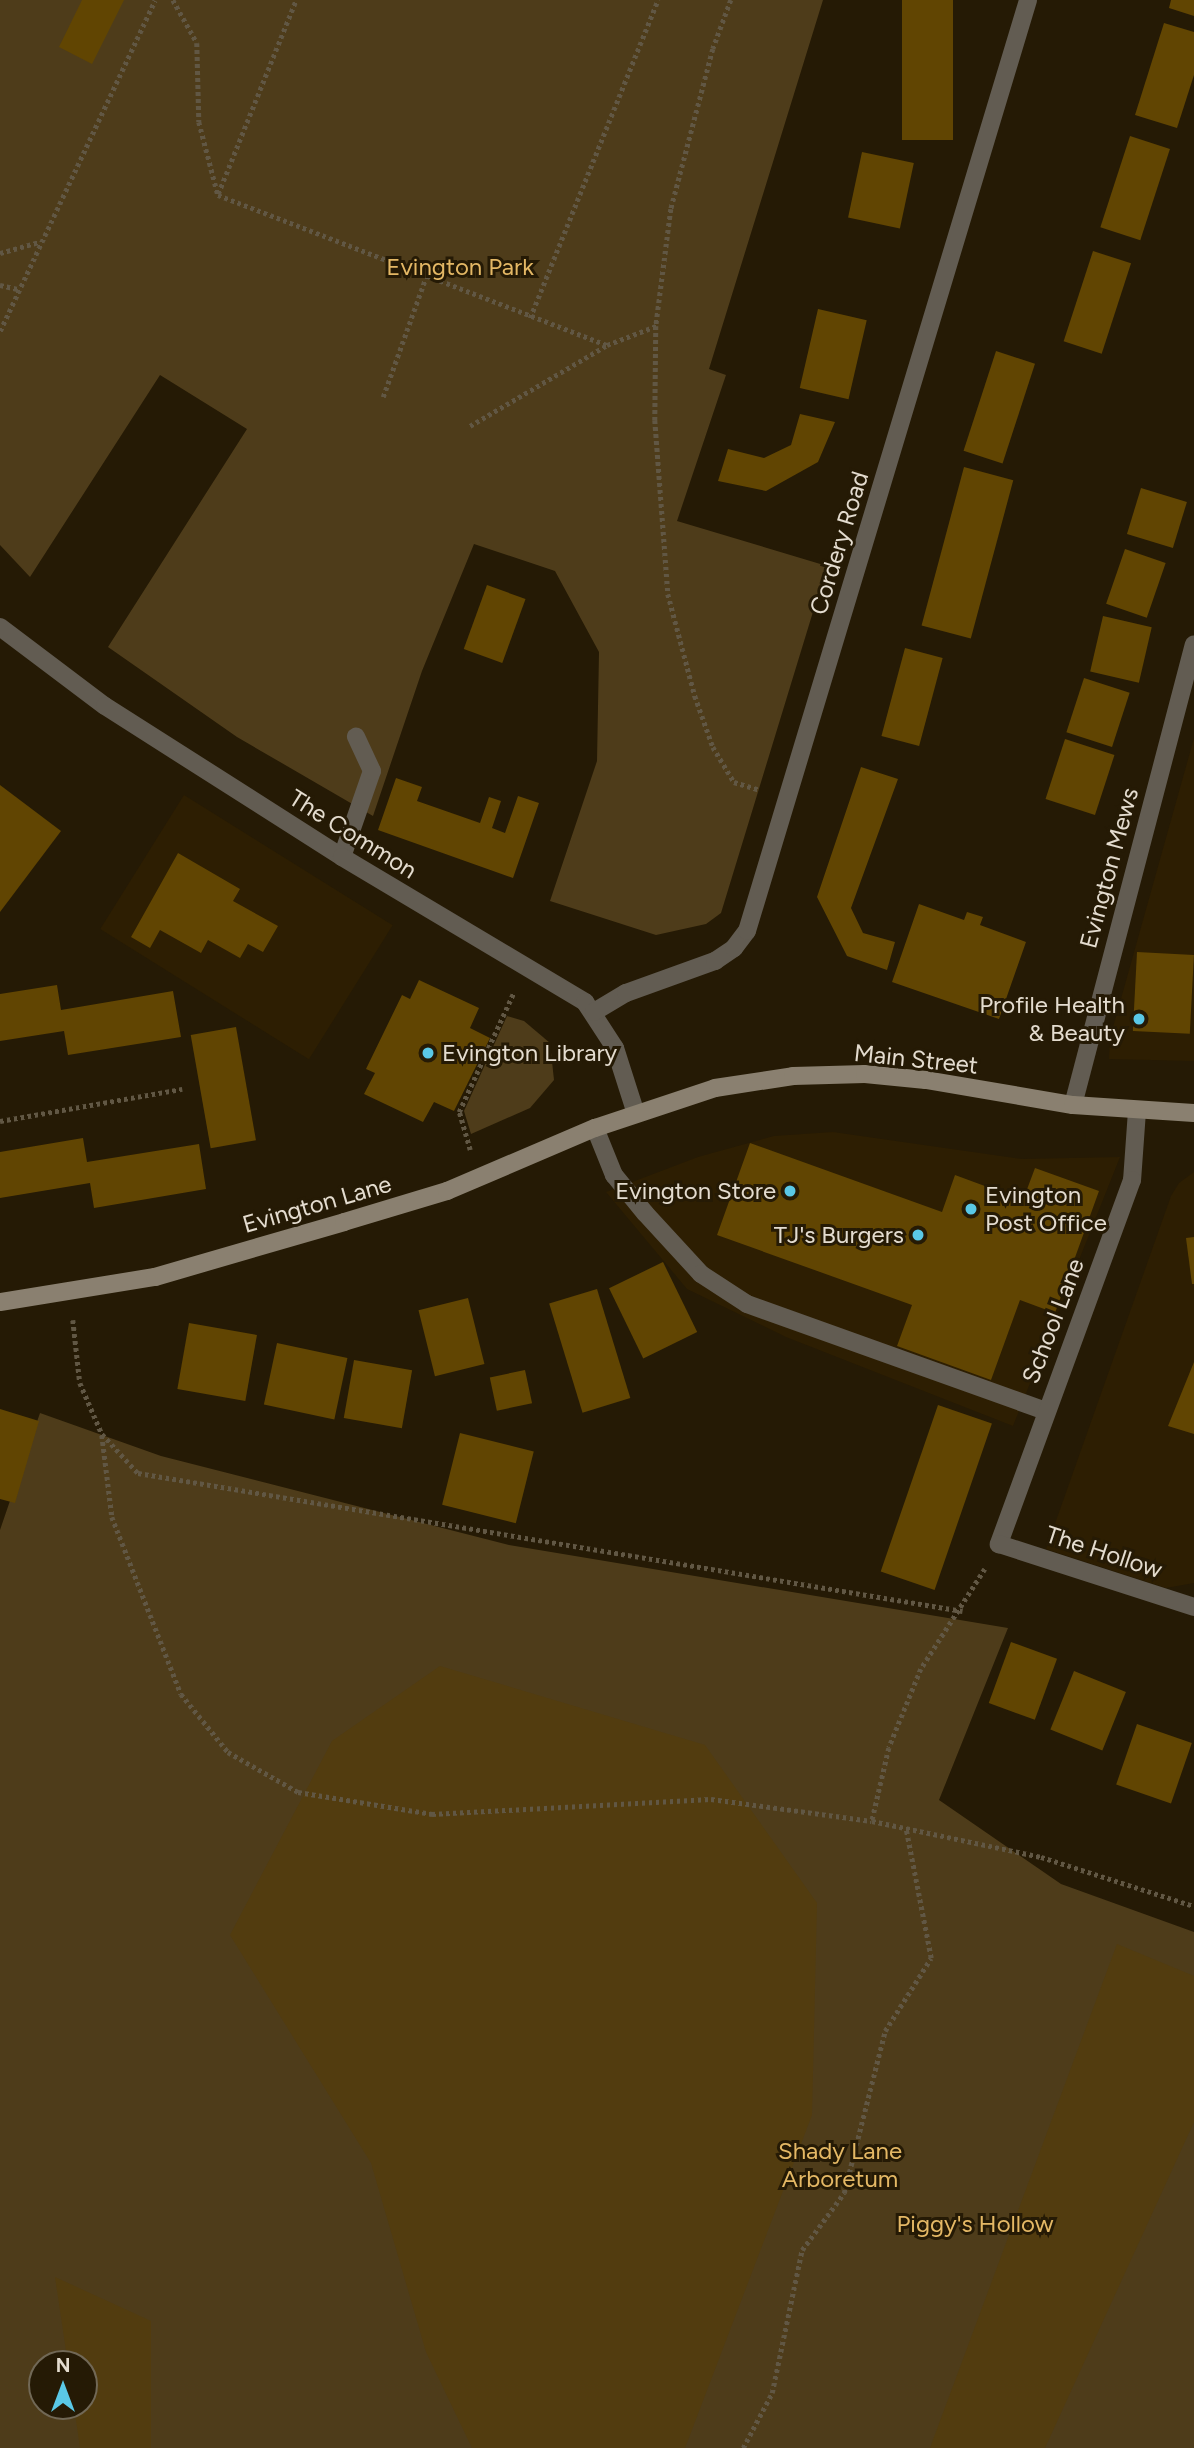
<!DOCTYPE html>
<style>
body{margin:0}
#map{position:relative;width:1194px;height:2448px;overflow:hidden;background:#251a05;font-family:Figtree,sans-serif}
div>[style]{position:absolute}
[style*='--x']{left:calc(var(--x)*1px);top:calc(var(--y)*1px);width:calc(var(--w)*1px);rotate:calc(var(--a)*1deg)}
.built>*{inset:0;background:#2d1e02;transform-origin:0 0}
.green>*{inset:0;background:#4e3c1a}
.forest>*{inset:0;background:#523c0f}
.building>*{inset:0;background:#614502;transform-origin:0 0}
.path>*{height:4.5px;margin-top:-2.25px;transform-origin:0;background:repeating-linear-gradient(90deg,#615744 0 3.5px,transparent 0 7px)}
.service>*{height:18px;margin:-9px;padding:0 9px;transform-origin:9px;border-radius:9px;background:#625c52}
.minor>*{height:18px;margin:-9px;padding:0 9px;transform-origin:9px;border-radius:9px;background:#625c52}
.secondary>*{height:18px;margin:-9px;padding:0 9px;transform-origin:9px;border-radius:9px;background:#8a8070}
.dots>*{width:19px;height:19px;translate:-50% -50%;box-sizing:border-box;border:4px solid #251a05;border-radius:50%}
span{translate:-50% -50%;white-space:nowrap;text-align:center;line-height:1.15;-webkit-text-stroke:6px #251a05;paint-order:stroke}
.park-label{font-size:24px;color:#e4b865}
.street-label{font-size:24px;color:#e4dccf}
.poi-label{font-size:24px;color:#e4dccf}
.right{translate:-100% -50%;text-align:right}
.left{translate:0 -50%;text-align:left}
.north{position:absolute;left:28px;top:2350px;width:70px;height:70px;box-sizing:border-box;background:#251a05;border:2px solid #716856;border-radius:50%;rotate:0deg;font-size:19px;font-weight:700;line-height:28px;text-align:center;color:#e4dccf}
.north::after{content:'';display:block;margin:auto;width:24px;height:32px;background:#5ac8e6;clip-path:polygon(50% 0,100% 100%,50% 72%,0 100%)}
</style>
<div id="map">
<div class="built">
<i style="clip-path:polygon(1194px 738px,1194px 1061px,1109px 1059px,1110px 1038px)"></i>
<i style="left:184px;top:795px;width:246px;height:158px;rotate:32deg"></i>
<i style="clip-path:polygon(833px 1132px,1022px 1159px,1120px 1157px,1013px 1426px,786px 1337px,687px 1289px,606px 1192px,698px 1157px,774px 1136px)"></i>
<i style="clip-path:polygon(1194px 1172px,1194px 1583px,1166px 1588px,1046px 1549px,1171px 1196px,1179px 1183px)"></i>
</div>
<div class="green">
<i style="clip-path:polygon(0 0,823px 0,709px 369px,726px 375px,677px 521px,827px 566px,721px 913px,706px 924px,656px 935px,550px 901px,597px 761px,599px 652px,555px 571px,474px 544px,422px 671px,373px 816px,237px 737px,108px 647px,247px 429px,160px 375px,30px 577px,0 545px)"></i>
<i style="clip-path:polygon(507px 1016px,524px 1021px,550px 1043px,554px 1080px,530px 1108px,471px 1134px,464px 1111px)"></i>
<i style="clip-path:polygon(evenodd,40px 1413px,161px 1456px,509px 1545px,1008px 1628px,939px 1800px,1061px 1884px,1194px 1932px,1194px 2448px,0 2448px,0 1530px,40px 1413px,42px 2364px,84px 2364px,84px 2406px,42px 2406px,42px 2364px)"></i>
</div>
<div class="forest">
<i style="clip-path:polygon(440px 1666px,705px 1745px,817px 1903px,812px 2115px,685px 2448px,472px 2448px,426px 2352px,371px 2163px,230px 1935px,332px 1741px)"></i>
<i style="clip-path:polygon(1117px 1944px,1194px 1976px,1194px 2122px,1045px 2448px,930px 2448px)"></i>
<i style="clip-path:polygon(55px 2277px,151px 2321px,151px 2448px,80px 2448px,74px 2406px,84px 2406px,84px 2364px,68px 2364px)"></i>
</div>
<div class="building">
<i style="clip-path:polygon(82px 0,124px 0,92px 64px,59px 47px)"></i>
<i style="left:902px;top:0;width:51px;height:140px"></i>
<i style="clip-path:polygon(1171px 0,1194px 0,1194px 16px,1169px 8px)"></i>
<i style="clip-path:polygon(1164px 23px,1194px 32px,1194px 75px,1177px 128px,1135px 115px)"></i>
<i style="left:1130px;top:136px;width:42px;height:96px;rotate:18deg"></i>
<i style="left:862px;top:152px;width:53px;height:67px;rotate:12deg"></i>
<i style="left:1093px;top:251px;width:40px;height:95px;rotate:18deg"></i>
<i style="left:818px;top:309px;width:50px;height:81px;rotate:13deg"></i>
<i style="left:996px;top:351px;width:41px;height:105px;rotate:18deg"></i>
<i style="clip-path:polygon(800px 414px,835px 422px,818px 462px,766px 491px,718px 481px,728px 449px,764px 458px,791px 445px)"></i>
<i style="left:964px;top:467px;width:51px;height:164px;rotate:15deg"></i>
<i style="left:1141px;top:488px;width:48px;height:48px;rotate:17deg"></i>
<i style="left:1125px;top:549px;width:43px;height:58px;rotate:19deg"></i>
<i style="left:487px;top:585px;width:41px;height:68px;rotate:20deg"></i>
<i style="left:1103px;top:616px;width:50px;height:57px;rotate:13deg"></i>
<i style="left:905px;top:648px;width:39px;height:91px;rotate:15deg"></i>
<i style="left:1084px;top:678px;width:48px;height:57px;rotate:18deg"></i>
<i style="left:1065px;top:739px;width:52px;height:63px;rotate:18deg"></i>
<i style="clip-path:polygon(861px 767px,898px 779px,851px 908px,863px 933px,895px 942px,887px 970px,847px 956px,817px 897px)"></i>
<i style="clip-path:polygon(396px 778px,422px 787px,417px 801px,480px 823px,489px 797px,501px 801px,492px 828px,505px 833px,518px 796px,539px 803px,513px 878px,378px 830px)"></i>
<i style="clip-path:polygon(0 785px,61px 831px,0 912px)"></i>
<i style="clip-path:polygon(178px 853px,240px 889px,233px 901px,278px 926px,263px 952px,248px 944px,240px 958px,208px 940px,201px 953px,160px 930px,150px 948px,131px 937px)"></i>
<i style="clip-path:polygon(919px 904px,964px 920px,967px 912px,983px 917px,980px 925px,1026px 942px,999px 1019px,892px 982px)"></i>
<i style="left:1137px;top:952px;width:57px;height:79px;rotate:3deg"></i>
<i style="clip-path:polygon(419px 980px,479px 1008px,470px 1028px,490px 1038px,454px 1111px,434px 1102px,423px 1122px,364px 1094px,375px 1073px,366px 1069px,402px 995px,410px 999px)"></i>
<i style="clip-path:polygon(57px 985px,61px 1010px,173px 991px,181px 1037px,68px 1055px,64px 1031px,0 1041px,0 994px)"></i>
<i style="left:236px;top:1027px;width:115px;height:46px;rotate:80deg"></i>
<i style="clip-path:polygon(83px 1138px,87px 1162px,199px 1144px,206px 1189px,94px 1208px,90px 1183px,0 1198px,0 1152px)"></i>
<i style="clip-path:polygon(750px 1143px,942px 1212px,955px 1175px,1023px 1200px,1035px 1168px,1099px 1191px,1055px 1313px,1020px 1300px,991px 1380px,897px 1346px,912px 1305px,717px 1235px)"></i>
<i style="clip-path:polygon(1194px 1237px,1194px 1284px,1192px 1284px,1186px 1238px)"></i>
<i style="left:663px;top:1262px;width:78px;height:60px;rotate:64deg"></i>
<i style="left:597px;top:1289px;width:114px;height:50px;rotate:73deg"></i>
<i style="left:468px;top:1298px;width:68px;height:51px;rotate:76deg"></i>
<i style="left:189px;top:1323px;width:69px;height:67px;rotate:10deg"></i>
<i style="left:277px;top:1343px;width:72px;height:63px;rotate:12deg"></i>
<i style="left:354px;top:1360px;width:59px;height:59px;rotate:10deg"></i>
<i style="clip-path:polygon(1194px 1362px,1194px 1434px,1168px 1426px)"></i>
<i style="left:525px;top:1370px;width:34px;height:36px;rotate:78deg"></i>
<i style="left:938px;top:1405px;width:57px;height:176px;rotate:19deg"></i>
<i style="clip-path:polygon(0 1409px,39px 1421px,15px 1503px,0 1499px)"></i>
<i style="left:460px;top:1433px;width:76px;height:74px;rotate:14deg"></i>
<i style="left:1011px;top:1642px;width:49px;height:65px;rotate:20deg"></i>
<i style="left:1074px;top:1671px;width:56px;height:63px;rotate:22deg"></i>
<i style="left:1137px;top:1724px;width:58px;height:64px;rotate:19deg"></i>
</div>
<div class="path">
<i style="--x:173;--y:0;--w:49;--a:60.8"></i>
<i style="--x:197;--y:43;--w:79;--a:88.5"></i>
<i style="--x:199;--y:122;--w:75;--a:75.4"></i>
<i style="--x:218;--y:195;--w:417;--a:21.1"></i>
<i style="--x:731;--y:0;--w:52;--a:110.2"></i>
<i style="--x:713;--y:49;--w:165;--a:104.7"></i>
<i style="--x:671;--y:209;--w:118;--a:97.3"></i>
<i style="--x:656;--y:326;--w:94;--a:90.6"></i>
<i style="--x:655;--y:420;--w:174;--a:85.7"></i>
<i style="--x:668;--y:594;--w:106;--a:75.2"></i>
<i style="--x:695;--y:696;--w:54;--a:70.6"></i>
<i style="--x:713;--y:747;--w:41;--a:59"></i>
<i style="--x:734;--y:782;--w:27;--a:17"></i>
<i style="--x:218;--y:194;--w:209;--a:-68.1"></i>
<i style="--x:0;--y:253;--w:41;--a:-15.8"></i>
<i style="--x:0;--y:285;--w:18;--a:13"></i>
<i style="--x:530;--y:318;--w:343;--a:-68.1"></i>
<i style="--x:0;--y:331;--w:365;--a:-64.9"></i>
<i style="--x:383;--y:397;--w:127;--a:-70.3"></i>
<i style="--x:470;--y:426;--w:159;--a:-30.6"></i>
<i style="--x:607;--y:345;--w:53;--a:-21.2"></i>
<i style="--x:0;--y:1121;--w:185;--a:-10"></i>
<i style="--x:470;--y:1150;--w:40;--a:-106"></i>
<i style="--x:459;--y:1112;--w:130;--a:-65.4"></i>
<i style="--x:73;--y:1320;--w:63;--a:83.7"></i>
<i style="--x:80;--y:1383;--w:56;--a:66.7"></i>
<i style="--x:102;--y:1434;--w:53;--a:47.3"></i>
<i style="--x:138;--y:1473;--w:836;--a:9.5"></i>
<i style="--x:102;--y:1435;--w:83;--a:83"></i>
<i style="--x:112;--y:1517;--w:190;--a:68.7"></i>
<i style="--x:181;--y:1694;--w:75;--a:51"></i>
<i style="--x:228;--y:1752;--w:81;--a:29.7"></i>
<i style="--x:298;--y:1792;--w:136;--a:9.3"></i>
<i style="--x:432;--y:1814;--w:279;--a:-3.1"></i>
<i style="--x:711;--y:1799;--w:162;--a:7.8"></i>
<i style="--x:985;--y:1569;--w:119;--a:122.6"></i>
<i style="--x:921;--y:1669;--w:85;--a:112.1"></i>
<i style="--x:889;--y:1748;--w:75;--a:103.1"></i>
<i style="--x:872;--y:1821;--w:173;--a:12"></i>
<i style="--x:1041;--y:1857;--w:161;--a:17.8"></i>
<i style="--x:743;--y:2448;--w:62;--a:-62.2"></i>
<i style="--x:772;--y:2393;--w:146;--a:-78.2"></i>
<i style="--x:802;--y:2250;--w:71;--a:-53.6"></i>
<i style="--x:844;--y:2193;--w:167;--a:-75.8"></i>
<i style="--x:885;--y:2031;--w:86;--a:-57.8"></i>
<i style="--x:931;--y:1958;--w:131;--a:-101"></i>
</div>
<div class="service">
<i style="--x:342;--y:857;--w:91;--a:-70.8"></i>
<i style="--x:372;--y:771;--w:38;--a:-115"></i>
<i style="--x:595;--y:1128;--w:51;--a:68"></i>
<i style="--x:614;--y:1175;--w:49;--a:50.8"></i>
<i style="--x:645;--y:1213;--w:83;--a:47.4"></i>
<i style="--x:701;--y:1274;--w:55;--a:33.1"></i>
<i style="--x:747;--y:1304;--w:318;--a:19.7"></i>
</div>
<div class="minor">
<i style="--x:0;--y:627;--w:131;--a:37"></i>
<i style="--x:105;--y:706;--w:281;--a:32.5"></i>
<i style="--x:342;--y:857;--w:283;--a:30.8"></i>
<i style="--x:585;--y:1002;--w:55;--a:56.9"></i>
<i style="--x:615;--y:1048;--w:69;--a:72.3"></i>
<i style="--x:594;--y:1012;--w:37;--a:-31"></i>
<i style="--x:626;--y:993;--w:95;--a:-19.8"></i>
<i style="--x:715;--y:961;--w:23;--a:-34"></i>
<i style="--x:734;--y:948;--w:21;--a:-53"></i>
<i style="--x:747;--y:931;--w:972;--a:-73.2"></i>
<i style="--x:1073;--y:1105;--w:476;--a:-75.3"></i>
<i style="--x:1137;--y:1111;--w:69;--a:94.1"></i>
<i style="--x:1132;--y:1180;--w:388;--a:110.1"></i>
<i style="--x:999;--y:1544;--w:205;--a:17.9"></i>
</div>
<div class="secondary">
<i style="--x:0;--y:1302;--w:157;--a:-9.2"></i>
<i style="--x:155;--y:1277;--w:197;--a:-16.2"></i>
<i style="--x:344;--y:1222;--w:108;--a:-16.8"></i>
<i style="--x:447;--y:1191;--w:161;--a:-23.1"></i>
<i style="--x:595;--y:1128;--w:126;--a:-18.4"></i>
<i style="--x:715;--y:1088;--w:79;--a:-8.7"></i>
<i style="--x:793;--y:1076;--w:72;--a:-1.6"></i>
<i style="--x:865;--y:1074;--w:61;--a:5.6"></i>
<i style="--x:926;--y:1080;--w:149;--a:9.7"></i>
<i style="--x:1073;--y:1105;--w:121;--a:3.8"></i>
</div>
<div class="dots">
<i style="left:1139px;top:1019px;background:#5ac8e6"></i>
<i style="left:428px;top:1053px;background:#5ac8e6"></i>
<i style="left:790px;top:1191px;background:#5ac8e6"></i>
<i style="left:971px;top:1209px;background:#5ac8e6"></i>
<i style="left:918px;top:1235px;background:#5ac8e6"></i>
</div>
<div class="park-label">
<span style="left:460px;top:267px">Evington Park</span>
<span style="left:840px;top:2165px">Shady Lane<br>Arboretum</span>
<span style="left:975px;top:2224px">Piggy's Hollow</span>
</div>
<div class="street-label">
<span style="left:839px;top:543px;rotate:-73deg">Cordery Road</span>
<span style="left:353px;top:834px;rotate:32deg">The Common</span>
<span style="left:1109px;top:868px;rotate:-75deg">Evington Mews</span>
<span style="left:916px;top:1059px;rotate:6deg">Main Street</span>
<span style="left:317px;top:1204px;rotate:-16deg">Evington Lane</span>
<span style="left:1053px;top:1321px;rotate:-69deg">School Lane</span>
<span style="left:1104px;top:1552px;rotate:18deg">The Hollow</span>
</div>
<div class="poi-label">
<span class="right" style="left:1125px;top:1019px">Profile Health<br>&amp; Beauty</span>
<span class="left" style="left:442px;top:1053px">Evington Library</span>
<span class="right" style="left:776px;top:1191px">Evington Store</span>
<span class="left" style="left:985px;top:1209px">Evington<br>Post Office</span>
<span class="right" style="left:904px;top:1235px">TJ's Burgers</span>
</div>
<div class="north">N</div>
</div>
